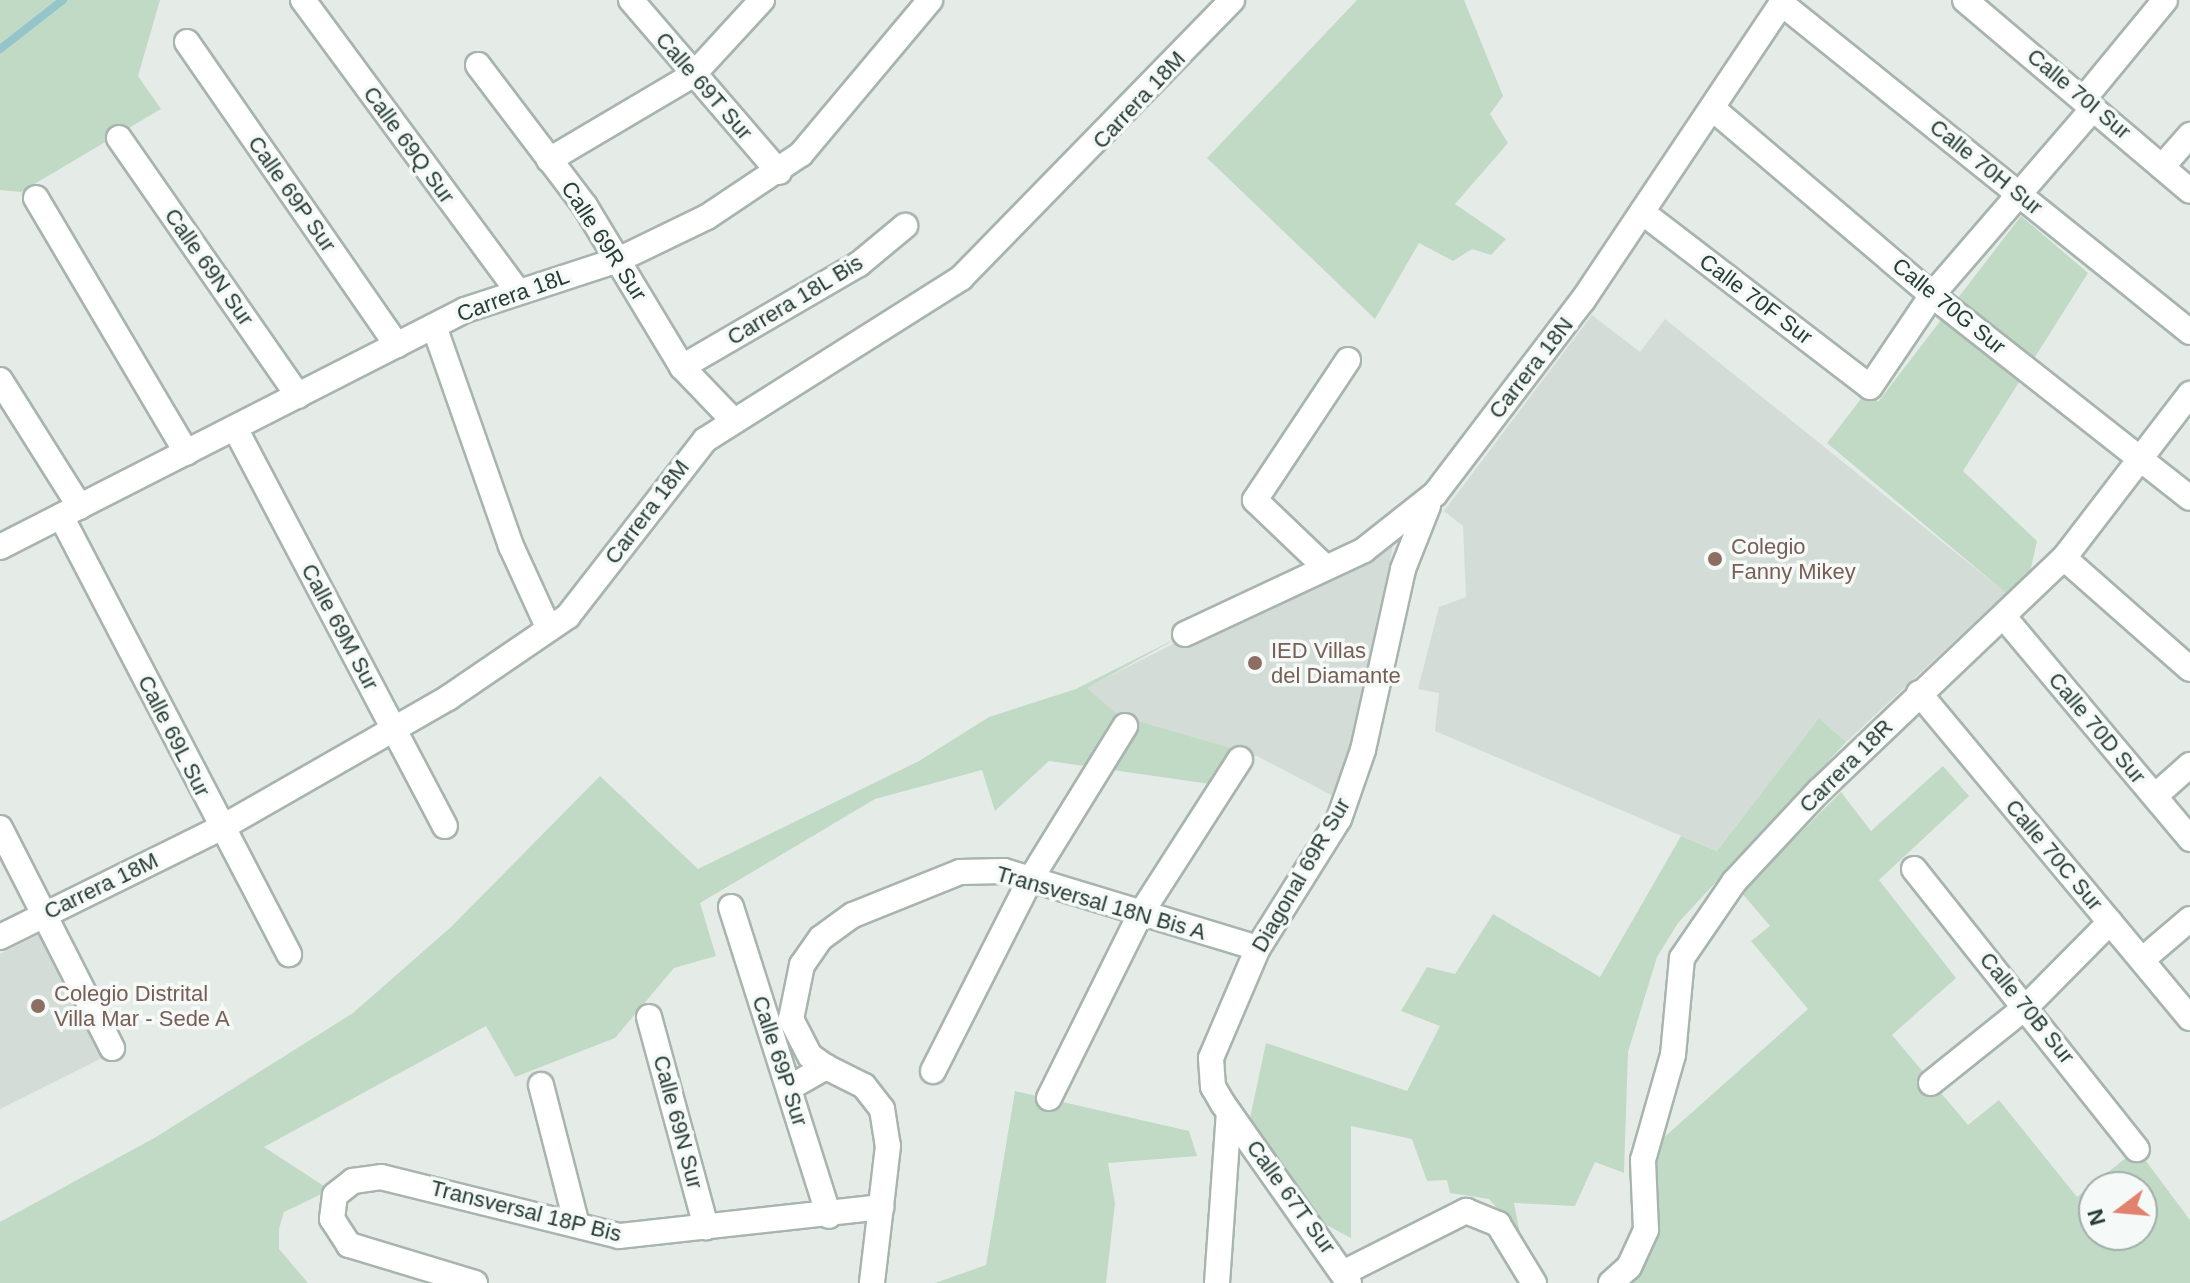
<!DOCTYPE html>
<style>
body{margin:0}
#map{position:relative;width:2190px;height:1283px;overflow:hidden;background:#e5ece8;font-family:Helvetica,sans-serif}
div>[style]{position:absolute}
[style*='--x']{left:calc(var(--x)*1px);top:calc(var(--y)*1px);width:calc(var(--w)*1px);rotate:calc(var(--a)*1deg)}
.built>*{inset:0;background:#d3dcd7}
.green>*{inset:0;background:#c1dac6}
.stream>*{height:8px;margin:-4px;padding:0 4px;transform-origin:4px;border-radius:4px;background:#94c5ca}
.roads{filter:drop-shadow(2px 0 #a8b4ae) drop-shadow(-2px 0 #a8b4ae) drop-shadow(0 2px #a8b4ae) drop-shadow(0 -2px #a8b4ae)}
.minor>*{height:24px;margin:-12px;padding:0 12px;transform-origin:12px;border-radius:12px;background:#fff}
.tertiary>*{height:24px;margin:-12px;padding:0 12px;transform-origin:12px;border-radius:12px;background:#fff}
.dots>*{width:22px;height:22px;translate:-50% -50%;box-sizing:border-box;border:4px solid #f5f9f7;border-radius:50%}
span{translate:-50% -50%;white-space:nowrap;text-align:center;line-height:1.15;-webkit-text-stroke:7px #f5f9f7;paint-order:stroke}
.street-label{font-size:22px;color:#263c34}
.education-label{font-size:22px;color:#785e54}
.left{translate:0 -50%;text-align:left}
.north{position:absolute;left:2078px;top:1171px;width:80px;height:80px;box-sizing:border-box;background:#f5f9f7;border:2px solid #a2ada9;border-radius:50%;rotate:254deg;font-size:22px;font-weight:700;line-height:32px;text-align:center;color:#263c34}
.north::after{content:'';display:block;margin:auto;width:28px;height:36px;background:#e1826e;clip-path:polygon(50% 0,100% 100%,50% 72%,0 100%)}
</style>
<div id="map">
<div class="built">
<i style="clip-path:polygon(1592px 315px,1640px 352px,1665px 319px,2006px 593px,1846px 742px,1819px 718px,1717px 851px,1435px 731px,1439px 693px,1418px 689px,1439px 607px,1466px 597px,1463px 526px,1444px 511px)"></i>
<i style="clip-path:polygon(1395px 532px,1366px 707px,1337px 798px,1255px 755px,1118px 715px,1086px 688px)"></i>
<i style="clip-path:polygon(40px 934px,102px 1058px,0 1109px,0 954px)"></i>
</div>
<div class="green">
<i style="clip-path:polygon(0 0,160px 0,138px 76px,161px 109px,21px 192px,0 190px)"></i>
<i style="clip-path:polygon(1357px 0,1464px 0,1503px 96px,1490px 114px,1508px 143px,1455px 204px,1506px 239px,1491px 255px,1472px 249px,1453px 261px,1419px 243px,1375px 319px,1207px 158px)"></i>
<i style="clip-path:polygon(2021px 216px,2088px 273px,1963px 471px,2037px 541px,2030px 572px,2006px 593px,1827px 443px,1870px 387px,1878px 402px)"></i>
<i style="clip-path:polygon(1185px 634px,1087px 688px,1118px 715px,1255px 755px,1238px 788px,1049px 761px,995px 811px,982px 770px,875px 799px,700px 903px,716px 956px,674px 968px,615px 1038px,515px 1077px,486px 1026px,264px 1147px,330px 1190px,284px 1212px,279px 1229px,279px 1249px,308px 1283px,0 1283px,0 1222px,156px 1137px,353px 1013px,451px 927px,600px 776px,698px 869px,919px 761px,989px 717px,1076px 689px)"></i>
<i style="clip-path:polygon(1819px 718px,1846px 742px,1678px 923px,1657px 957px,1628px 1052px,1624px 1173px,1595px 1162px,1575px 1206px,1514px 1203px,1520px 1234px,1489px 1199px,1450px 1193px,1447px 1180px,1427px 1181px,1412px 1139px,1351px 1126px,1351px 1238px,1321px 1222px,1247px 1132px,1266px 1043px,1407px 1091px,1440px 1026px,1401px 1011px,1427px 967px,1455px 974px,1493px 914px,1600px 977px,1681px 836px,1717px 851px)"></i>
<i style="clip-path:polygon(evenodd,1943px 766px,1969px 796px,1879px 880px,1956px 978px,1892px 1035px,1968px 1125px,1999px 1100px,2077px 1197px,2137px 1149px,2190px 1220px,2190px 1283px,1631px 1283px,1658px 1229px,1652px 1148px,1808px 1009px,1751px 941px,1770px 926px,1741px 892px,1841px 792px,1871px 831px,1943px 766px,2094px 1187px,2142px 1187px,2142px 1235px,2094px 1235px,2094px 1187px)"></i>
<i style="clip-path:polygon(1015px 1091px,1189px 1131px,1197px 1156px,1108px 1163px,1115px 1203px,1106px 1283px,935px 1283px,986px 1265px)"></i>
</div>
<div class="stream">
<i style="--x:0;--y:49;--w:80;--a:-37.9"></i>
</div>
<div class="roads">
<div class="minor">
<i style="--x:303;--y:0;--w:359;--a:53.6"></i>
<i style="--x:631;--y:0;--w:227;--a:49.3"></i>
<i style="--x:1965;--y:0;--w:295;--a:40.3"></i>
<i style="--x:1781;--y:3;--w:525;--a:38.81"></i>
<i style="--x:187;--y:42;--w:369;--a:55.3"></i>
<i style="--x:478;--y:65;--w:177;--a:52.8"></i>
<i style="--x:585;--y:206;--w:188;--a:58.9"></i>
<i style="--x:682;--y:367;--w:69;--a:46.2"></i>
<i style="--x:1712;--y:108;--w:289;--a:40.4"></i>
<i style="--x:1932;--y:295;--w:328;--a:38.2"></i>
<i style="--x:119;--y:138;--w:314;--a:55.2"></i>
<i style="--x:549;--y:160;--w:167;--a:-30.6"></i>
<i style="--x:693;--y:75;--w:102;--a:-47.4"></i>
<i style="--x:2162;--y:167;--w:43;--a:-48.8"></i>
<i style="--x:36;--y:198;--w:296;--a:59.4"></i>
<i style="--x:1642;--y:212;--w:287;--a:37.5"></i>
<i style="--x:1870;--y:387;--w:111;--a:-56"></i>
<i style="--x:1932;--y:295;--w:240;--a:-49.2"></i>
<i style="--x:2089;--y:113;--w:17;--a:-100"></i>
<i style="--x:2086;--y:96;--w:124;--a:-50.5"></i>
<i style="--x:434;--y:326;--w:233;--a:70.7"></i>
<i style="--x:511;--y:546;--w:91;--a:65.4"></i>
<i style="--x:682;--y:367;--w:205;--a:-30.2"></i>
<i style="--x:859;--y:264;--w:60;--a:-39.6"></i>
<i style="--x:0;--y:380;--w:150;--a:57.8"></i>
<i style="--x:235;--y:428;--w:450;--a:62.2"></i>
<i style="--x:61;--y:516;--w:494;--a:62.5"></i>
<i style="--x:2064;--y:558;--w:168;--a:41.4"></i>
<i style="--x:1325;--y:567;--w:97;--a:-136.3"></i>
<i style="--x:1255;--y:500;--w:168;--a:-56.4"></i>
<i style="--x:2004;--y:617;--w:290;--a:50"></i>
<i style="--x:1185;--y:634;--w:198;--a:-25.1"></i>
<i style="--x:1364;--y:550;--w:90;--a:-38.3"></i>
<i style="--x:1435;--y:494;--w:244;--a:-52.7"></i>
<i style="--x:1583;--y:300;--w:361;--a:-56.2"></i>
<i style="--x:1919;--y:693;--w:423;--a:50.2"></i>
<i style="--x:2155;--y:796;--w:47;--a:-41.5"></i>
<i style="--x:0;--y:828;--w:247;--a:63"></i>
<i style="--x:1914;--y:869;--w:358;--a:51.5"></i>
<i style="--x:731;--y:907;--w:324;--a:72.4"></i>
<i style="--x:0;--y:937;--w:246;--a:-26.3"></i>
<i style="--x:221;--y:828;--w:262;--a:-29.8"></i>
<i style="--x:448;--y:698;--w:145;--a:-34.3"></i>
<i style="--x:568;--y:616;--w:223;--a:-52.1"></i>
<i style="--x:705;--y:440;--w:303;--a:-32.3"></i>
<i style="--x:961;--y:278;--w:388;--a:-45.7"></i>
<i style="--x:2142;--y:960;--w:63;--a:-40.5"></i>
<i style="--x:649;--y:1017;--w:218;--a:74.8"></i>
<i style="--x:826;--y:1067;--w:19;--a:-145"></i>
<i style="--x:810;--y:1056;--w:42;--a:-117.2"></i>
<i style="--x:791;--y:1019;--w:55;--a:-78.5"></i>
<i style="--x:802;--y:965;--w:33;--a:-55"></i>
<i style="--x:821;--y:938;--w:39;--a:-36"></i>
<i style="--x:853;--y:915;--w:115;--a:-21.9"></i>
<i style="--x:960;--y:872;--w:44;--a:-1.3"></i>
<i style="--x:1004;--y:871;--w:265;--a:16.9"></i>
<i style="--x:933;--y:1071;--w:214;--a:-63.1"></i>
<i style="--x:1030;--y:880;--w:181;--a:-58.3"></i>
<i style="--x:1931;--y:1083;--w:123;--a:-38.7"></i>
<i style="--x:2027;--y:1006;--w:118;--a:-45.3"></i>
<i style="--x:541;--y:1085;--w:140;--a:75.6"></i>
<i style="--x:789;--y:1088;--w:43;--a:-29.6"></i>
<i style="--x:826;--y:1067;--w:42;--a:26.6"></i>
<i style="--x:864;--y:1086;--w:29;--a:52"></i>
<i style="--x:882;--y:1109;--w:37;--a:81"></i>
<i style="--x:888;--y:1146;--w:138;--a:96.7"></i>
<i style="--x:1049;--y:1098;--w:204;--a:-63.6"></i>
<i style="--x:1140;--y:915;--w:185;--a:-57.3"></i>
<i style="--x:1345;--y:1272;--w:136;--a:-26.8"></i>
<i style="--x:1466;--y:1211;--w:35;--a:22"></i>
<i style="--x:1498;--y:1224;--w:69;--a:58.6"></i>
<i style="--x:475;--y:1283;--w:132;--a:-163.2"></i>
<i style="--x:349;--y:1245;--w:31;--a:-123"></i>
<i style="--x:332;--y:1219;--w:24;--a:-83"></i>
<i style="--x:335;--y:1195;--w:23;--a:-38"></i>
<i style="--x:353;--y:1181;--w:28;--a:-8"></i>
<i style="--x:381;--y:1177;--w:245;--a:13.9"></i>
<i style="--x:619;--y:1236;--w:264;--a:-6.3"></i>
<i style="--x:1217;--y:1283;--w:171;--a:-86"></i>
<i style="--x:1349;--y:1283;--w:219;--a:-125.1"></i>
<i style="--x:1223;--y:1104;--w:20;--a:-120"></i>
<i style="--x:1213;--y:1087;--w:29;--a:-94"></i>
<i style="--x:1211;--y:1058;--w:120;--a:-66.9"></i>
<i style="--x:1258;--y:948;--w:152;--a:-57.9"></i>
<i style="--x:1339;--y:819;--w:73;--a:-70.8"></i>
<i style="--x:1363;--y:750;--w:185;--a:-77.5"></i>
<i style="--x:1403;--y:569;--w:68;--a:-68.4"></i>
<i style="--x:1611;--y:1283;--w:24;--a:-42"></i>
<i style="--x:1629;--y:1267;--w:41;--a:-65.3"></i>
<i style="--x:1646;--y:1230;--w:70;--a:-92.5"></i>
<i style="--x:1643;--y:1160;--w:109;--a:-74.1"></i>
<i style="--x:1673;--y:1055;--w:97;--a:-84.7"></i>
<i style="--x:1682;--y:958;--w:92;--a:-55.6"></i>
<i style="--x:1734;--y:882;--w:125;--a:-47"></i>
<i style="--x:1819;--y:791;--w:338;--a:-43.6"></i>
<i style="--x:2064;--y:558;--w:207;--a:-52.5"></i>
</div>
<div class="tertiary">
<i style="--x:0;--y:547;--w:522;--a:-27.01"></i>
<i style="--x:465;--y:310;--w:161;--a:-18.1"></i>
<i style="--x:618;--y:260;--w:99;--a:-25.8"></i>
<i style="--x:707;--y:217;--w:113;--a:-33.8"></i>
<i style="--x:801;--y:154;--w:201;--a:-50"></i>
</div>
</div>
<div class="dots">
<i style="left:1715px;top:559px;background:#8d6e63"></i>
<i style="left:1255px;top:663px;background:#8d6e63"></i>
<i style="left:38px;top:1006px;background:#8d6e63"></i>
</div>
<div class="street-label">
<span style="left:704px;top:86px;rotate:49deg">Calle 69T Sur</span>
<span style="left:2079px;top:94px;rotate:40deg">Calle 70I Sur</span>
<span style="left:1139px;top:100px;rotate:-47deg">Carrera 18M</span>
<span style="left:409px;top:145px;rotate:54deg">Calle 69Q Sur</span>
<span style="left:1986px;top:167px;rotate:39deg">Calle 70H Sur</span>
<span style="left:292px;top:194px;rotate:55deg">Calle 69P Sur</span>
<span style="left:604px;top:241px;rotate:57deg">Calle 69R Sur</span>
<span style="left:209px;top:267px;rotate:55deg">Calle 69N Sur</span>
<span style="left:513px;top:295px;rotate:-20deg">Carrera 18L</span>
<span style="left:1756px;top:299px;rotate:37deg">Calle 70F Sur</span>
<span style="left:795px;top:300px;rotate:-31deg">Carrera 18L Bis</span>
<span style="left:1949px;top:306px;rotate:39deg">Calle 70G Sur</span>
<span style="left:1531px;top:368px;rotate:-52deg">Carrera 18N</span>
<span style="left:647px;top:512px;rotate:-53deg">Carrera 18M</span>
<span style="left:340px;top:627px;rotate:62deg">Calle 69M Sur</span>
<span style="left:2097px;top:728px;rotate:50deg">Calle 70D Sur</span>
<span style="left:174px;top:736px;rotate:63deg">Calle 69L Sur</span>
<span style="left:1846px;top:766px;rotate:-45deg">Carrera 18R</span>
<span style="left:2054px;top:855px;rotate:50deg">Calle 70C Sur</span>
<span style="left:1301px;top:875px;rotate:-60deg">Diagonal 69R Sur</span>
<span style="left:101px;top:886px;rotate:-26deg">Carrera 18M</span>
<span style="left:1101px;top:903px;rotate:16deg">Transversal 18N Bis A</span>
<span style="left:2027px;top:1008px;rotate:51deg">Calle 70B Sur</span>
<span style="left:780px;top:1061px;rotate:72deg">Calle 69P Sur</span>
<span style="left:678px;top:1122px;rotate:75deg">Calle 69N Sur</span>
<span style="left:1291px;top:1197px;rotate:54deg">Calle 67T Sur</span>
<span style="left:526px;top:1211px;rotate:14deg">Transversal 18P Bis</span>
</div>
<div class="education-label">
<span class="left" style="left:1731px;top:559px">Colegio<br>Fanny Mikey</span>
<span class="left" style="left:1271px;top:663px">IED Villas<br>del Diamante</span>
<span class="left" style="left:54px;top:1006px">Colegio Distrital<br>Villa Mar - Sede A</span>
</div>
<div class="north">N</div>
</div>
